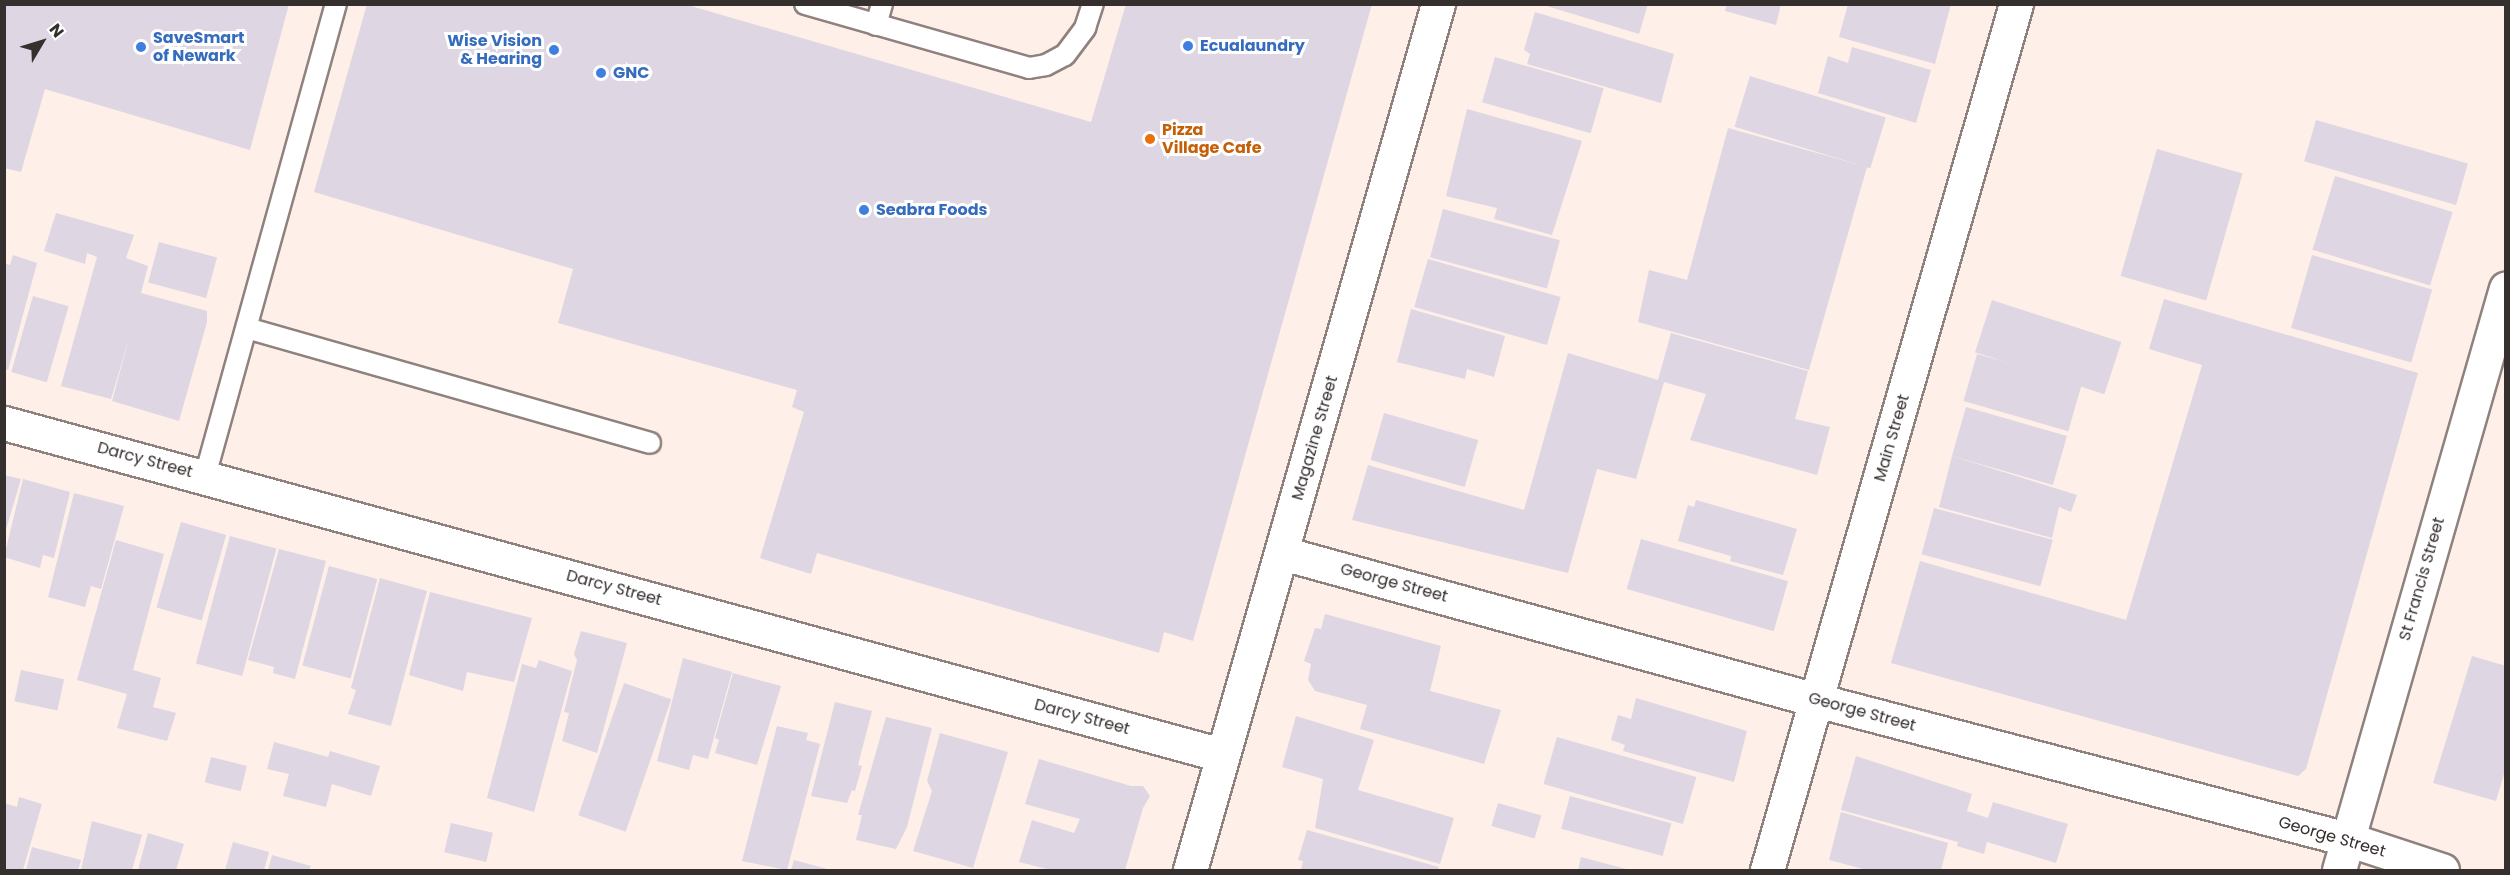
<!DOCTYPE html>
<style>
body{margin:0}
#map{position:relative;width:2510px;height:875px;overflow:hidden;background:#feefe9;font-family:Poppins,sans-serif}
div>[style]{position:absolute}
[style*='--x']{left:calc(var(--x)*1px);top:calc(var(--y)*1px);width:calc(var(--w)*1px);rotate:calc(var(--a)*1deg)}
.building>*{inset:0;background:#ded6e2;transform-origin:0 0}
.roads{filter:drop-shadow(2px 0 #8f827e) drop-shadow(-2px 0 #8f827e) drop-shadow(0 2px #8f827e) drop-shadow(0 -2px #8f827e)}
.service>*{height:20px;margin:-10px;padding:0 10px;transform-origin:10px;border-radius:10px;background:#fff}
.minor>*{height:33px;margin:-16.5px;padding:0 16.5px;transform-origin:16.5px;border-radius:16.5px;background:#fff}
.dots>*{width:16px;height:16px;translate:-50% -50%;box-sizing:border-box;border:3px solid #fff;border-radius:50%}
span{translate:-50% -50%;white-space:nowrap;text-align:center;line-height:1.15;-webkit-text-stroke:6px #fff;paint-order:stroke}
.shop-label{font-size:16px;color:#366cbe;font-weight:700}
.left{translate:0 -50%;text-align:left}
.right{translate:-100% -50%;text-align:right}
.food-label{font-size:16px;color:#c56008;font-weight:700}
.street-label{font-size:16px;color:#352f2d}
.frame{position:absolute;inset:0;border:6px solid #352f2d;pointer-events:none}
.north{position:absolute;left:12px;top:12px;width:60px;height:60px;-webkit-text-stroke:4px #fff;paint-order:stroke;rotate:52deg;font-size:16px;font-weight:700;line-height:24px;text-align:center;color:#352f2d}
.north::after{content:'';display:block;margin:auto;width:21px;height:27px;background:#352f2d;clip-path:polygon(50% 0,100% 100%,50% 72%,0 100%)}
</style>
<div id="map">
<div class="building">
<i style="clip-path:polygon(4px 4px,289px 4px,250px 150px,45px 89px,21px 172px,4px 168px)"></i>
<i style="clip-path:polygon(367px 4px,684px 4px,1091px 122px,1126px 4px,1372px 4px,1193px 641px,1164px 632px,1159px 653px,817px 553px,811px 574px,760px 558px,804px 412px,792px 407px,797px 390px,558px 323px,573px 269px,314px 192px)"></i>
<i style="clip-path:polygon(1540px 4px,1648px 4px,1639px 34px)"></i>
<i style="clip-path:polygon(1727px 4px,1781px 4px,1776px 25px,1725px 11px)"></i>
<i style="clip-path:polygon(1848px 4px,1951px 4px,1935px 64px,1839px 37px)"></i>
<i style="clip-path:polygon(1535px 12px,1674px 54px,1661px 103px,1527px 64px,1530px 54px,1524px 50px)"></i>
<i style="clip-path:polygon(1852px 47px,1931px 70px,1916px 123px,1818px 93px,1828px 56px,1848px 63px)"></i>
<i style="left:1495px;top:57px;width:113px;height:47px;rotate:16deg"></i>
<i style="left:1750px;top:76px;width:142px;height:53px;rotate:17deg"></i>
<i style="clip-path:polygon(1467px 109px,1582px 141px,1552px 235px,1494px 219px,1497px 208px,1446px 196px)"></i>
<i style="left:2316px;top:120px;width:158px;height:43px;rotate:16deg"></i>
<i style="clip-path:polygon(1728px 128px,1867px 167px,1809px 370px,1638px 322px,1649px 270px,1687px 280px)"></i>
<i style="left:2157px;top:149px;width:89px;height:132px;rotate:16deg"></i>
<i style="left:2335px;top:176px;width:123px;height:77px;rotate:17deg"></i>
<i style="left:1443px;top:209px;width:121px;height:50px;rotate:15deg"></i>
<i style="clip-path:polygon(56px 213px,134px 235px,126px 258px,148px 266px,141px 293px,207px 311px,207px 322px,179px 421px,112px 401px,130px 335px,111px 399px,61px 386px,97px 257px,87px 253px,85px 264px,44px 251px)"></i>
<i style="left:159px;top:242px;width:60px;height:42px;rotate:15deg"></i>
<i style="clip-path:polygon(13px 255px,37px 263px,8px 370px,4px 369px,4px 263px,10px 265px)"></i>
<i style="left:2312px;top:255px;width:125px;height:76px;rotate:16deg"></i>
<i style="left:1428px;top:259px;width:138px;height:50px;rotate:16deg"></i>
<i style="left:33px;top:296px;width:37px;height:79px;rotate:16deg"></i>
<i style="clip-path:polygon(2164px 299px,2418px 373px,2306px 769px,2298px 776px,1891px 663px,1920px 561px,2126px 620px,2202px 365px,2149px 349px)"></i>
<i style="left:1992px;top:300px;width:136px;height:55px;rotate:18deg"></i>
<i style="clip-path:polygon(1411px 309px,1505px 336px,1494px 377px,1467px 369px,1465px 379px,1397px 362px)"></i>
<i style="clip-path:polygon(1671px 333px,1808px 371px,1795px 419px,1830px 427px,1817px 475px,1690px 440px,1706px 394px,1664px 382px,1636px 479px,1597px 469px,1568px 573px,1352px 520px,1368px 465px,1524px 510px,1568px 353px,1658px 380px)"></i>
<i style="left:1977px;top:354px;width:109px;height:49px;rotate:16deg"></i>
<i style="left:1966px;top:407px;width:105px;height:51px;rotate:16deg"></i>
<i style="left:1384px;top:413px;width:98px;height:49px;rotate:16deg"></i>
<i style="clip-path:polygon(1952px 456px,2077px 495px,2071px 512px,2059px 507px,2052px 538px,1939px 507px)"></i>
<i style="clip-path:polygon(4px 475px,21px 479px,5px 533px,4px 533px)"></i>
<i style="clip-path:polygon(23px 479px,70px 492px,54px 558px,43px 555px,40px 568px,4px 557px)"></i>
<i style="clip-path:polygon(74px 493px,124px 506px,101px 589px,91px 586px,85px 607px,48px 597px)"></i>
<i style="clip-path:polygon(1696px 500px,1797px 529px,1783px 575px,1730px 561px,1731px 556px,1678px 541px,1688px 505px,1694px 507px)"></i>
<i style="left:1934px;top:508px;width:123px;height:48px;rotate:15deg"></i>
<i style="left:181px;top:522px;width:47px;height:89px;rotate:16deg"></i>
<i style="left:230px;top:536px;width:48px;height:132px;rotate:15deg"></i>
<i style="left:1641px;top:539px;width:153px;height:52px;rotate:16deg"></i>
<i style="clip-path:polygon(116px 540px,164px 554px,133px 670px,161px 678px,153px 707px,176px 713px,167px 741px,117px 728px,127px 694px,77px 680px)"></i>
<i style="clip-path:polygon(279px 549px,326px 561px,295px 679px,273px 673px,274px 667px,248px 660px)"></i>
<i style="left:329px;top:566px;width:50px;height:103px;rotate:15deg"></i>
<i style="clip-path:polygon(380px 578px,427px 591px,391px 726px,348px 714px,356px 690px,351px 688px)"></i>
<i style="clip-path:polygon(430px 592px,532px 618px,514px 682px,467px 672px,463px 691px,409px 675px)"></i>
<i style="clip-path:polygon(1325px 614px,1441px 646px,1430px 691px,1501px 710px,1484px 764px,1360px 729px,1367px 705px,1315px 691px,1308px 680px,1311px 664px,1304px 661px,1315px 628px,1321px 629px)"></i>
<i style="clip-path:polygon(581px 631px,627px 643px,597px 753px,562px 741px,569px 713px,564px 712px,577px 660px,574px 654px)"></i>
<i style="clip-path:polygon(2472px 656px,2506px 666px,2506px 767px,2496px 801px,2433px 783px)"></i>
<i style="clip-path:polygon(683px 658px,732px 672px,708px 759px,693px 755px,689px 770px,657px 761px)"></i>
<i style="clip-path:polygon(539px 660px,572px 671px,534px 812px,487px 798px,522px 664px,536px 668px)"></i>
<i style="left:21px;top:670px;width:44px;height:32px;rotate:12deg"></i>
<i style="clip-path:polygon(733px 673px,781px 686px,757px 765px,715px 753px,719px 740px,715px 738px)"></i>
<i style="left:624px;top:683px;width:50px;height:140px;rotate:19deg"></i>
<i style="clip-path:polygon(1636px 698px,1747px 731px,1734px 782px,1623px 751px,1625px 745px,1611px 740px,1618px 715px,1631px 719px)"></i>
<i style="clip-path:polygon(835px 702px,872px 711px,858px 765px,862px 766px,855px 791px,852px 790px,847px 803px,811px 796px)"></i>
<i style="clip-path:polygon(1296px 716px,1374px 740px,1358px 790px,1454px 818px,1440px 864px,1315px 828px,1323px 779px,1282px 767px)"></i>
<i style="clip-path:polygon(886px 717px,932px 728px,907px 827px,896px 849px,856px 840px,862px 815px,858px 815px)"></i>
<i style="clip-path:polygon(777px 726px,808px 733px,806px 740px,820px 744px,787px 870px,742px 861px)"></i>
<i style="clip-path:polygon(940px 733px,1008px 752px,973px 868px,913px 851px,932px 791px,927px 781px)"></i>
<i style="left:1557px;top:737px;width:145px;height:49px;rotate:16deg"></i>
<i style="clip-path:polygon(274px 742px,328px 757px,330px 751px,380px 766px,371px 796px,332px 784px,326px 807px,283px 796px,289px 774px,267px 769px)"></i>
<i style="clip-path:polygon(1856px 756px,1972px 794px,1967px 811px,1988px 818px,1993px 802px,2068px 824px,2056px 863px,1987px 842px,1984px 854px,1957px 846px,1958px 842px,1841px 810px)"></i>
<i style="left:211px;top:757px;width:37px;height:26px;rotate:14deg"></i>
<i style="clip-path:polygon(1039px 759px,1131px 786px,1143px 786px,1150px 796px,1143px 808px,1125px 870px,1051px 870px,1019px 862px,1032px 820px,1074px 833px,1080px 819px,1025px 804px)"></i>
<i style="left:1570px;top:796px;width:105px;height:34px;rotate:15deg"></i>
<i style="clip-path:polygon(19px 797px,42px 804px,23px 870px,4px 870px,4px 803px,17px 807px)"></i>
<i style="left:1498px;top:803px;width:45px;height:24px;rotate:16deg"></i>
<i style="clip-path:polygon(1841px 812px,1948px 843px,1941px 870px,1867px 870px,1829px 860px)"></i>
<i style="clip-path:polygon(92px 821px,142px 835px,132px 870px,81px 870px)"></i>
<i style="left:451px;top:823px;width:43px;height:30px;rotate:13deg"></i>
<i style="clip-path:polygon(1307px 830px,1439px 867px,1438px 870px,1301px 870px,1303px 861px,1298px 860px)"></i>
<i style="clip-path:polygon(148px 833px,184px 844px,176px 870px,138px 870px)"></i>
<i style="clip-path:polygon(233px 842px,269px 852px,264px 870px,225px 870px)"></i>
<i style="clip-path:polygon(32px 847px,81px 860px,78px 870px,26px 870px)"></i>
<i style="clip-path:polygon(272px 855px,311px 866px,309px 870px,268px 870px)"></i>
<i style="clip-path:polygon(1581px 857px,1630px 870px,1578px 870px)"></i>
<i style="clip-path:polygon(794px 860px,831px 870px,791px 870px)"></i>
</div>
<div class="roads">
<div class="service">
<i style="--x:805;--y:4;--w:233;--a:15.9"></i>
<i style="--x:1029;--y:68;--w:17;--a:-10"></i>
<i style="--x:1046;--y:65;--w:21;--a:-28"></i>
<i style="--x:1065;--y:55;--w:34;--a:-53"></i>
<i style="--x:1085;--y:28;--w:25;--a:-72"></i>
<i style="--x:876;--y:25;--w:22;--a:-74"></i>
<i style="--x:247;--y:328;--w:419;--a:15.9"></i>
<i style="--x:205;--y:476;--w:490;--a:-74.5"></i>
</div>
<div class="minor">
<i style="--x:4;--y:423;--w:1262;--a:15.25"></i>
<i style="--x:1282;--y:553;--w:554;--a:15.39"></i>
<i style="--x:1816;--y:700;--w:549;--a:14.67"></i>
<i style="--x:2347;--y:839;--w:100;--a:18.1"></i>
<i style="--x:1190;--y:870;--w:901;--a:-74.02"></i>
<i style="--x:1767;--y:870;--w:901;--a:-73.96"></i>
<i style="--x:2339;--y:870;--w:605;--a:-73.99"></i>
</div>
</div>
<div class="dots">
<i style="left:1188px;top:46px;background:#3f7fe0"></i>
<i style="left:141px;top:47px;background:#3f7fe0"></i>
<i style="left:554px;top:50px;background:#3f7fe0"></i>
<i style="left:601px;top:73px;background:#3f7fe0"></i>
<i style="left:1150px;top:139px;background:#e8710a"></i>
<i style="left:864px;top:210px;background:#3f7fe0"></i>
</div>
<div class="shop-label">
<span class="left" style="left:153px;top:47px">SaveSmart<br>of Newark</span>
<span class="right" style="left:542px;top:50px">Wise Vision<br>&amp; Hearing</span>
<span class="left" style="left:1200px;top:46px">Ecualaundry</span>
<span class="left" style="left:613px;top:73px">GNC</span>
<span class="left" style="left:876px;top:210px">Seabra Foods</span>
</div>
<div class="food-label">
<span class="left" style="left:1162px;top:139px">Pizza<br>Village Cafe</span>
</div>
<div class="street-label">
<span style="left:1315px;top:438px;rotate:-74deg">Magazine Street</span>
<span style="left:1892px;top:438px;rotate:-74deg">Main Street</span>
<span style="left:145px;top:460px;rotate:15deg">Darcy Street</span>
<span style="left:2422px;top:579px;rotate:-74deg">St Francis Street</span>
<span style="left:1394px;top:583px;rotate:15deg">George Street</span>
<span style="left:614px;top:588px;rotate:15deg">Darcy Street</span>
<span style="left:1862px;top:712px;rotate:15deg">George Street</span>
<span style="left:1082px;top:717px;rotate:15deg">Darcy Street</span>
<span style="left:2332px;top:837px;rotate:16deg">George Street</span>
</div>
<div class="frame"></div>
<div class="north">N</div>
</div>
